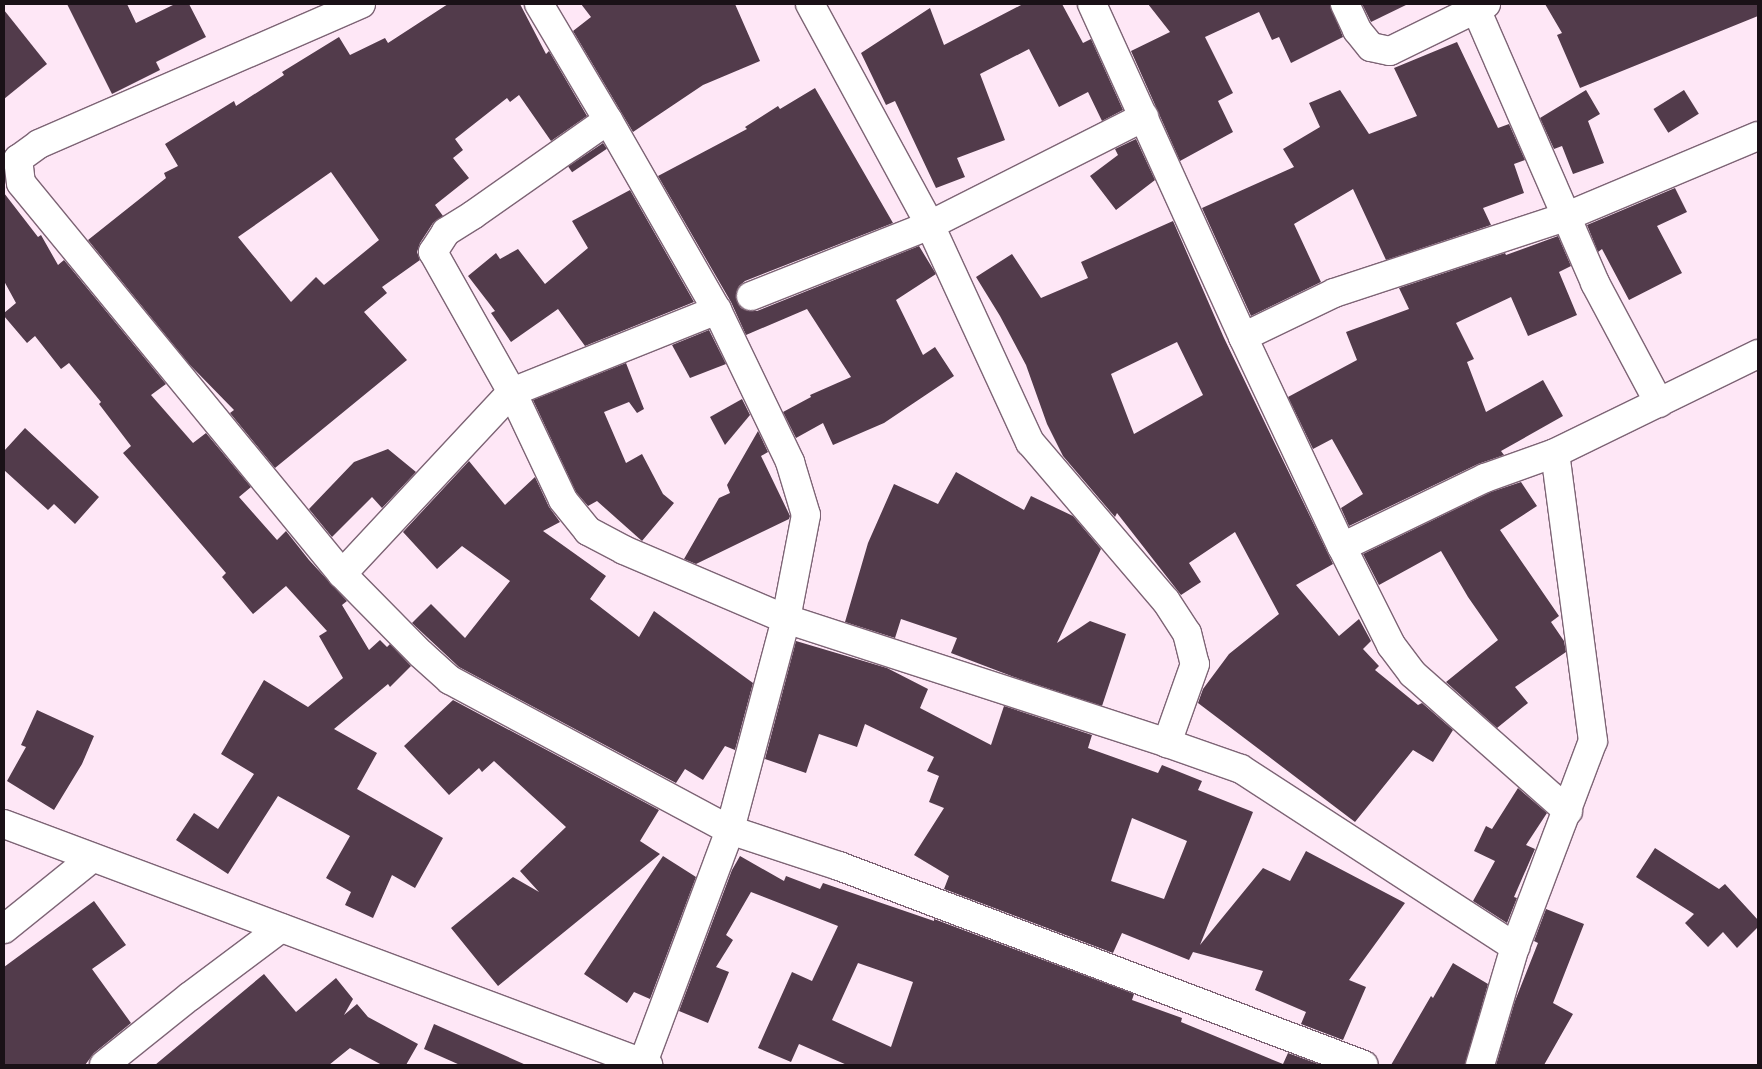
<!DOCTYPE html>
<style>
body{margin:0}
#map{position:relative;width:1762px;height:1069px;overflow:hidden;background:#fee7f6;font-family:Commissioner,sans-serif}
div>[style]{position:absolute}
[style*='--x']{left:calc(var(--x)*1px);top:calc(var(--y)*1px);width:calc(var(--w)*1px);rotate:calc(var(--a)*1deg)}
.building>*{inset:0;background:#523b4b;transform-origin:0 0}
.roads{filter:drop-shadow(1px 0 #7d6475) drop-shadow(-1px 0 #7d6475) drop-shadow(0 1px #7d6475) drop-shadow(0 -1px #7d6475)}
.street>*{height:28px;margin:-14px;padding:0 14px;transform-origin:14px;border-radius:14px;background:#fff}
.secondary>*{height:28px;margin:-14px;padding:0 14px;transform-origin:14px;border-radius:14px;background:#fff}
span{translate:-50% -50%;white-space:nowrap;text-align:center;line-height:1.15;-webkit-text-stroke:5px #fff;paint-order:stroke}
.frame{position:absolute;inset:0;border:5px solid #1a1117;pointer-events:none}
</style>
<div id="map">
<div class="building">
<i style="clip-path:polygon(67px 4px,127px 4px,136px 23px,175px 4px,189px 4px,206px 37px,156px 62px,160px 70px,112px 94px)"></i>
<i style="clip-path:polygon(evenodd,448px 4px,520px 4px,546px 54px,549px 51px,587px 116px,551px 141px,519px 95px,510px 102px,507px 98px,455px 139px,463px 150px,453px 158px,469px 178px,435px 205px,443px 216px,433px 223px,420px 243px,417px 252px,420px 260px,382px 287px,387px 293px,364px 312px,407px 360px,275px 468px,230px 413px,234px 410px,190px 365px,88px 240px,166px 178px,164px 173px,178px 166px,165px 144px,234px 101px,236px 106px,284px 75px,282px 72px,339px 37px,350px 55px,385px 38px,388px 43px,448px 4px,331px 172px,379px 240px,324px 285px,316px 277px,291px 302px,238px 237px,331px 172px)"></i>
<i style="clip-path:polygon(581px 4px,735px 4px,760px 61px,703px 85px,633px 132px,573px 31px,591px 17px)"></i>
<i style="clip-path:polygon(1023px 4px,1062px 4px,1083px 43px,1091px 39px,1123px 110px,1102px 121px,1088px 92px,1059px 107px,1029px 49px,980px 74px,1005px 140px,957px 158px,965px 177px,936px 188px,895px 101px,886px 105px,861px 53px,930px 8px,944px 45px)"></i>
<i style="clip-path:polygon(1148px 4px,1330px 4px,1343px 37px,1291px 63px,1279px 37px,1272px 40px,1259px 12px,1205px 37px,1233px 93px,1218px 101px,1233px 132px,1180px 161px,1131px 51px,1170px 32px)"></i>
<i style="clip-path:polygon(1362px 4px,1408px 4px,1371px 22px)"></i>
<i style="clip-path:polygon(1545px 4px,1758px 4px,1758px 16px,1580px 88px,1557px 35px,1562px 33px)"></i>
<i style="clip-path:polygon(4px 10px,47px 64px,4px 99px)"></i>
<i style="clip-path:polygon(1457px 42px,1498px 128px,1509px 124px,1525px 160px,1514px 164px,1524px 193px,1483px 208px,1491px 225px,1386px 260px,1353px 189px,1294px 224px,1321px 282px,1251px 316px,1202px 208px,1294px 167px,1283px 149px,1320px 127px,1309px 103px,1340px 90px,1369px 134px,1417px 116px,1394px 68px)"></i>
<i style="clip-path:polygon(815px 88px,893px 223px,745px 281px,739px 286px,736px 293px,737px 302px,741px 308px,748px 311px,757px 311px,919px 246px,936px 274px,896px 300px,923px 355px,935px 347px,954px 376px,884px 423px,833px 445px,823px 423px,796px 438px,783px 412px,811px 397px,810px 395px,851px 377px,807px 309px,746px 335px,731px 302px,658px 176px,747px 129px,745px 127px,778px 106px,780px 109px)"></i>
<i style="clip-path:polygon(1586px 90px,1600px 114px,1588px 121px,1604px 163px,1573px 174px,1562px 146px,1554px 149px,1540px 118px)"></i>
<i style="left:1684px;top:90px;width:28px;height:36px;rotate:58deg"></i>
<i style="clip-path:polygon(1136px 139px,1155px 180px,1116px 210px,1090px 176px,1118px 155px,1115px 149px)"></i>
<i style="left:603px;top:143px;width:7px;height:42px;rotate:56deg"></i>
<i style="clip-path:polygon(1675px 188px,1687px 212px,1657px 226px,1682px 273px,1629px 300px,1602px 249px,1598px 252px,1587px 225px)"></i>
<i style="clip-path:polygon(630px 190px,694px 302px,585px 346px,558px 309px,511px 342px,491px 313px,495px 311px,468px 276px,496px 253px,500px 259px,518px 249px,545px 284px,588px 248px,572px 221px)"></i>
<i style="clip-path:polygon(4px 193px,38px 237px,41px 235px,58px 265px,64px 260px,166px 384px,151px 395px,193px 443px,206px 433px,251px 487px,239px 497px,277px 540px,286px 531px,309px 560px,347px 601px,342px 605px,369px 650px,380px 640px,387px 647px,390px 644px,411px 666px,390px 687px,388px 684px,334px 729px,377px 753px,357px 789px,443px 838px,415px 888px,392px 875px,373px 918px,345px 905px,351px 892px,326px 878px,350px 836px,278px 796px,228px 874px,176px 840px,194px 813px,218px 829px,254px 774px,221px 754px,264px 680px,308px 707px,343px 678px,319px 636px,327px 631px,286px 586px,253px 614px,222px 577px,226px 573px,123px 453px,131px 446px,99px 404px,101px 402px,69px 363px,61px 369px,35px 336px,27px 343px,4px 316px,4px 313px,16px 303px,4px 281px)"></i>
<i style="clip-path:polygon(evenodd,1173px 221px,1224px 338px,1333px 564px,1296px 585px,1339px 636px,1359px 619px,1371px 641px,1363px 649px,1379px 666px,1375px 670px,1418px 705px,1422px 703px,1453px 730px,1433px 762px,1413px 750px,1355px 822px,1198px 703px,1203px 689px,1229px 654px,1279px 614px,1235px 532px,1189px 563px,1201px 582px,1181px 595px,1117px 513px,1115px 517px,1063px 456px,1047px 424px,1026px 365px,1000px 316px,976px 277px,1012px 254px,1041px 298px,1088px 278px,1081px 262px,1173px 221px,1177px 342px,1203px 395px,1134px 434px,1111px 374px,1177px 342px)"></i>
<i style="clip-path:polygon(1558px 236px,1571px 266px,1559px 272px,1577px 315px,1528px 336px,1511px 297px,1456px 323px,1474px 359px,1467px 362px,1486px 412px,1543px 380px,1563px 416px,1501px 451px,1504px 455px,1478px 464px,1349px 526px,1341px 508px,1363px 494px,1332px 439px,1313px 449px,1288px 397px,1357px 360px,1346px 332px,1409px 309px,1399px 288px,1505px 253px,1506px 255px)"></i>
<i style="clip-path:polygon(709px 330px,726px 364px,690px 378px,672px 345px)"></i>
<i style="clip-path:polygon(626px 363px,644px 409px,637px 413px,629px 402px,604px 412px,626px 463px,642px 454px,663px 494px,674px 503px,642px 541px,597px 501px,588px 506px,576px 492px,533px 400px)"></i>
<i style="clip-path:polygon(742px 399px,750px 415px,725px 445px,710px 417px)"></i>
<i style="clip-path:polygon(25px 428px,99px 497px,75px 524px,54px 504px,48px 510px,4px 470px,4px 451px)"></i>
<i style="clip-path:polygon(758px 431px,768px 452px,761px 456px,790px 516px,789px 519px,696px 564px,684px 559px,719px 498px,730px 493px,727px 485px)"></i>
<i style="clip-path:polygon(388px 449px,416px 472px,382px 508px,372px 497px,332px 537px,309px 509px,354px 462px)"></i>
<i style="clip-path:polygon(469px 461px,505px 505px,535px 477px,549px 507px,560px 522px,543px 531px,606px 576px,590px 599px,639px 637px,654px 611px,753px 683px,735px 750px,725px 746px,703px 780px,685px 769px,676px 783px,459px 667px,412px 623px,431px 604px,465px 638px,510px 581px,462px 546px,437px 569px,403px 532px)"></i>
<i style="clip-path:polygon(956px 472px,1024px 510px,1031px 496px,1073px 516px,1101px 549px,1057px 643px,1090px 621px,1126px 634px,1102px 706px,1014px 677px,951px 653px,957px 638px,901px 619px,895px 638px,845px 622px,868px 543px,894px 484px,938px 504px)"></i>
<i style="clip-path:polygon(1521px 482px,1537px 506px,1500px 530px,1559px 616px,1551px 622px,1564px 641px,1566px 652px,1515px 687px,1528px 703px,1497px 728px,1446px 682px,1498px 640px,1468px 597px,1441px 551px,1379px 585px,1363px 554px,1491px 492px)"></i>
<i style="clip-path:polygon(evenodd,796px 641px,887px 668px,928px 689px,920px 708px,991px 745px,1004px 706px,1092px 735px,1088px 748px,1158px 773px,1162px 765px,1202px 781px,1198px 790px,1253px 812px,1200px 945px,1263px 868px,1290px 881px,1306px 851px,1405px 903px,1349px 980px,1366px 987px,1343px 1040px,1301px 1024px,1306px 1012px,1255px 990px,1263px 971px,1193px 952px,1189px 960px,1122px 933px,1113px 953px,944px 889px,949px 876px,914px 855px,944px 808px,929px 802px,939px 776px,927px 771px,934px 757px,865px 724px,857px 747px,819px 734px,806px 773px,765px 759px,796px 641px,1132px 818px,1187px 841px,1164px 899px,1111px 881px,1132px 818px)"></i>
<i style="clip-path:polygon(453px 700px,659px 810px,640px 841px,660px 854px,498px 986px,451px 928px,513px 877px,539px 892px,520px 871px,566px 827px,494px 761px,482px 772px,479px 768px,449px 795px,404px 746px)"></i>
<i style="clip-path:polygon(37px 710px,94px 736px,82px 764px,54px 810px,7px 781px,26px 747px,21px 745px)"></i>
<i style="clip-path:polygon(1518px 788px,1547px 813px,1526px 845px,1535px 849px,1514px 897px,1517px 898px,1507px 923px,1473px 901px,1495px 861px,1474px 851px,1486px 826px,1492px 829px)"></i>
<i style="clip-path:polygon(1655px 848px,1719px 889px,1725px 884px,1758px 920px,1758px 927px,1737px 948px,1723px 932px,1708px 947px,1685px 923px,1694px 914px,1636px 877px)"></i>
<i style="clip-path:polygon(663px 856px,696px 877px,650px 999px,634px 992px,627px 1003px,584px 974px)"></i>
<i style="clip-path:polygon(evenodd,740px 856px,784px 881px,786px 876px,820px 889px,823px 883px,934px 921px,934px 919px,1134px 994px,1132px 1000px,1182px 1018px,1181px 1022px,1283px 1064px,1288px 1053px,1321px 1065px,847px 1065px,799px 1044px,791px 1062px,758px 1048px,792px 972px,812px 981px,838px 926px,751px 892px,726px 935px,733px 940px,716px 967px,729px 972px,708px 1023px,679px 1011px,732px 870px,740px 856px,858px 963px,913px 982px,891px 1047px,832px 1020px,858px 963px)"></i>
<i style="clip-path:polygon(94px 901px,126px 945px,92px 969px,131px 1023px,94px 1053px,85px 1065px,4px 1065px,4px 967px)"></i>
<i style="clip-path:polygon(1546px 909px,1584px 924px,1553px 1003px,1573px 1014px,1544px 1065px,1496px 1065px,1515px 1001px,1538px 943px,1534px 941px)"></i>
<i style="clip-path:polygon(1453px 963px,1488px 984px,1465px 1065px,1391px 1065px,1431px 996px,1433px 998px)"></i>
<i style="clip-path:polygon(264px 974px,296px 1012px,336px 978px,353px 999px,344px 1015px,357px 1004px,368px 1017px,418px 1044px,406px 1065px,382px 1065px,350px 1048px,329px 1065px,155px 1065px)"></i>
<i style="clip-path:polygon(434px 1024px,526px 1065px,460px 1065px,424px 1049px)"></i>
</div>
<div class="roads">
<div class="street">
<i style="--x:361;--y:4;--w:351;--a:156.5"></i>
<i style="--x:39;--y:144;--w:26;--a:144"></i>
<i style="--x:18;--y:159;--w:24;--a:83"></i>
<i style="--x:21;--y:183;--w:506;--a:50.61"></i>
<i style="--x:342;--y:574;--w:112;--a:45.4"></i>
<i style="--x:421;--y:654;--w:39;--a:42"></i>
<i style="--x:450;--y:680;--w:318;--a:28.2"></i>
<i style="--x:730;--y:830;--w:115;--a:18.3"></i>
<i style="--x:839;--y:866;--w:561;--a:20.76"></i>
<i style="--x:539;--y:4;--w:135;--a:59.3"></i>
<i style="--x:608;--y:120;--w:219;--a:60.2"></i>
<i style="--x:717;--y:310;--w:169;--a:64.3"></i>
<i style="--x:790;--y:462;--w:55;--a:73.2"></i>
<i style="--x:806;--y:515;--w:106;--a:100.9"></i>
<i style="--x:786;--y:619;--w:218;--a:104.9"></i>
<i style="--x:730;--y:830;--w:249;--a:110.5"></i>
<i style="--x:810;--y:4;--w:251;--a:61.5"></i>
<i style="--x:930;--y:225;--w:239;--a:65.3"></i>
<i style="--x:1030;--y:442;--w:209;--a:49.5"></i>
<i style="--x:1166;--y:601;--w:38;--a:57"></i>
<i style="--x:1187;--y:633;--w:32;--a:76"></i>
<i style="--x:1195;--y:664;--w:84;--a:109.5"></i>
<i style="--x:1092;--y:4;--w:366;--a:65.6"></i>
<i style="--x:1243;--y:337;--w:232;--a:64.8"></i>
<i style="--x:1342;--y:547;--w:110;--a:63.4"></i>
<i style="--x:1391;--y:645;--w:36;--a:53"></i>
<i style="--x:1413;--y:674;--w:207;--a:41.5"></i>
<i style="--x:1345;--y:4;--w:29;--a:65"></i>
<i style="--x:1357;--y:30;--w:22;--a:51"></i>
<i style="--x:1371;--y:47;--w:19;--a:12"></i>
<i style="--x:1390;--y:51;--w:107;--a:-26.1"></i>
<i style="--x:1476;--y:9;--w:299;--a:66.5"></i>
<i style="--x:1595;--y:283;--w:136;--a:61.9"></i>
<i style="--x:608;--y:120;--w:165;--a:144.9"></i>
<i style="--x:473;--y:215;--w:32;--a:148"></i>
<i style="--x:446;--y:232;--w:24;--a:123"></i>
<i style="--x:433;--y:252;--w:161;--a:60.6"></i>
<i style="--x:512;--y:392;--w:119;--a:64.7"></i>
<i style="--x:563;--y:500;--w:40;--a:51"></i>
<i style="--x:588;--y:531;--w:41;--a:27.8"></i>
<i style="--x:624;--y:550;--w:176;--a:23.1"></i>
<i style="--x:786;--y:619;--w:401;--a:18"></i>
<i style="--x:1167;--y:743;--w:78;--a:19.4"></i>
<i style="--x:1241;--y:769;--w:327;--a:33"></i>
<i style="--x:751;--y:296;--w:193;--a:-21.6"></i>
<i style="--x:930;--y:225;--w:240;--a:-26.8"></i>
<i style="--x:1243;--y:337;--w:101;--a:-25.8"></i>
<i style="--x:1334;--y:293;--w:243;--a:-18.2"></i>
<i style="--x:1565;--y:217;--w:209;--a:-22.8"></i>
<i style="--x:1342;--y:547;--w:159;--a:-25.8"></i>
<i style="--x:1485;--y:478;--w:74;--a:-19.7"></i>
<i style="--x:342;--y:574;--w:249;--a:-47"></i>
<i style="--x:512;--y:392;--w:221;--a:-21.8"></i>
<i style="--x:4;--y:929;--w:113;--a:-38.9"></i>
<i style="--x:104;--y:1065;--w:109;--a:-38.7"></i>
<i style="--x:189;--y:997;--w:115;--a:-36.9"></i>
<i style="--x:1480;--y:1065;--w:123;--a:-73.5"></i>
<i style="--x:1515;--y:947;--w:220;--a:-69.3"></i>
<i style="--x:1593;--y:741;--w:290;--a:-97.5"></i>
<i style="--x:1555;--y:453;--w:226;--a:-26"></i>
</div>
<div class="secondary">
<i style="--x:4;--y:824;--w:688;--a:20.52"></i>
</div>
</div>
<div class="frame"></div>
</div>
